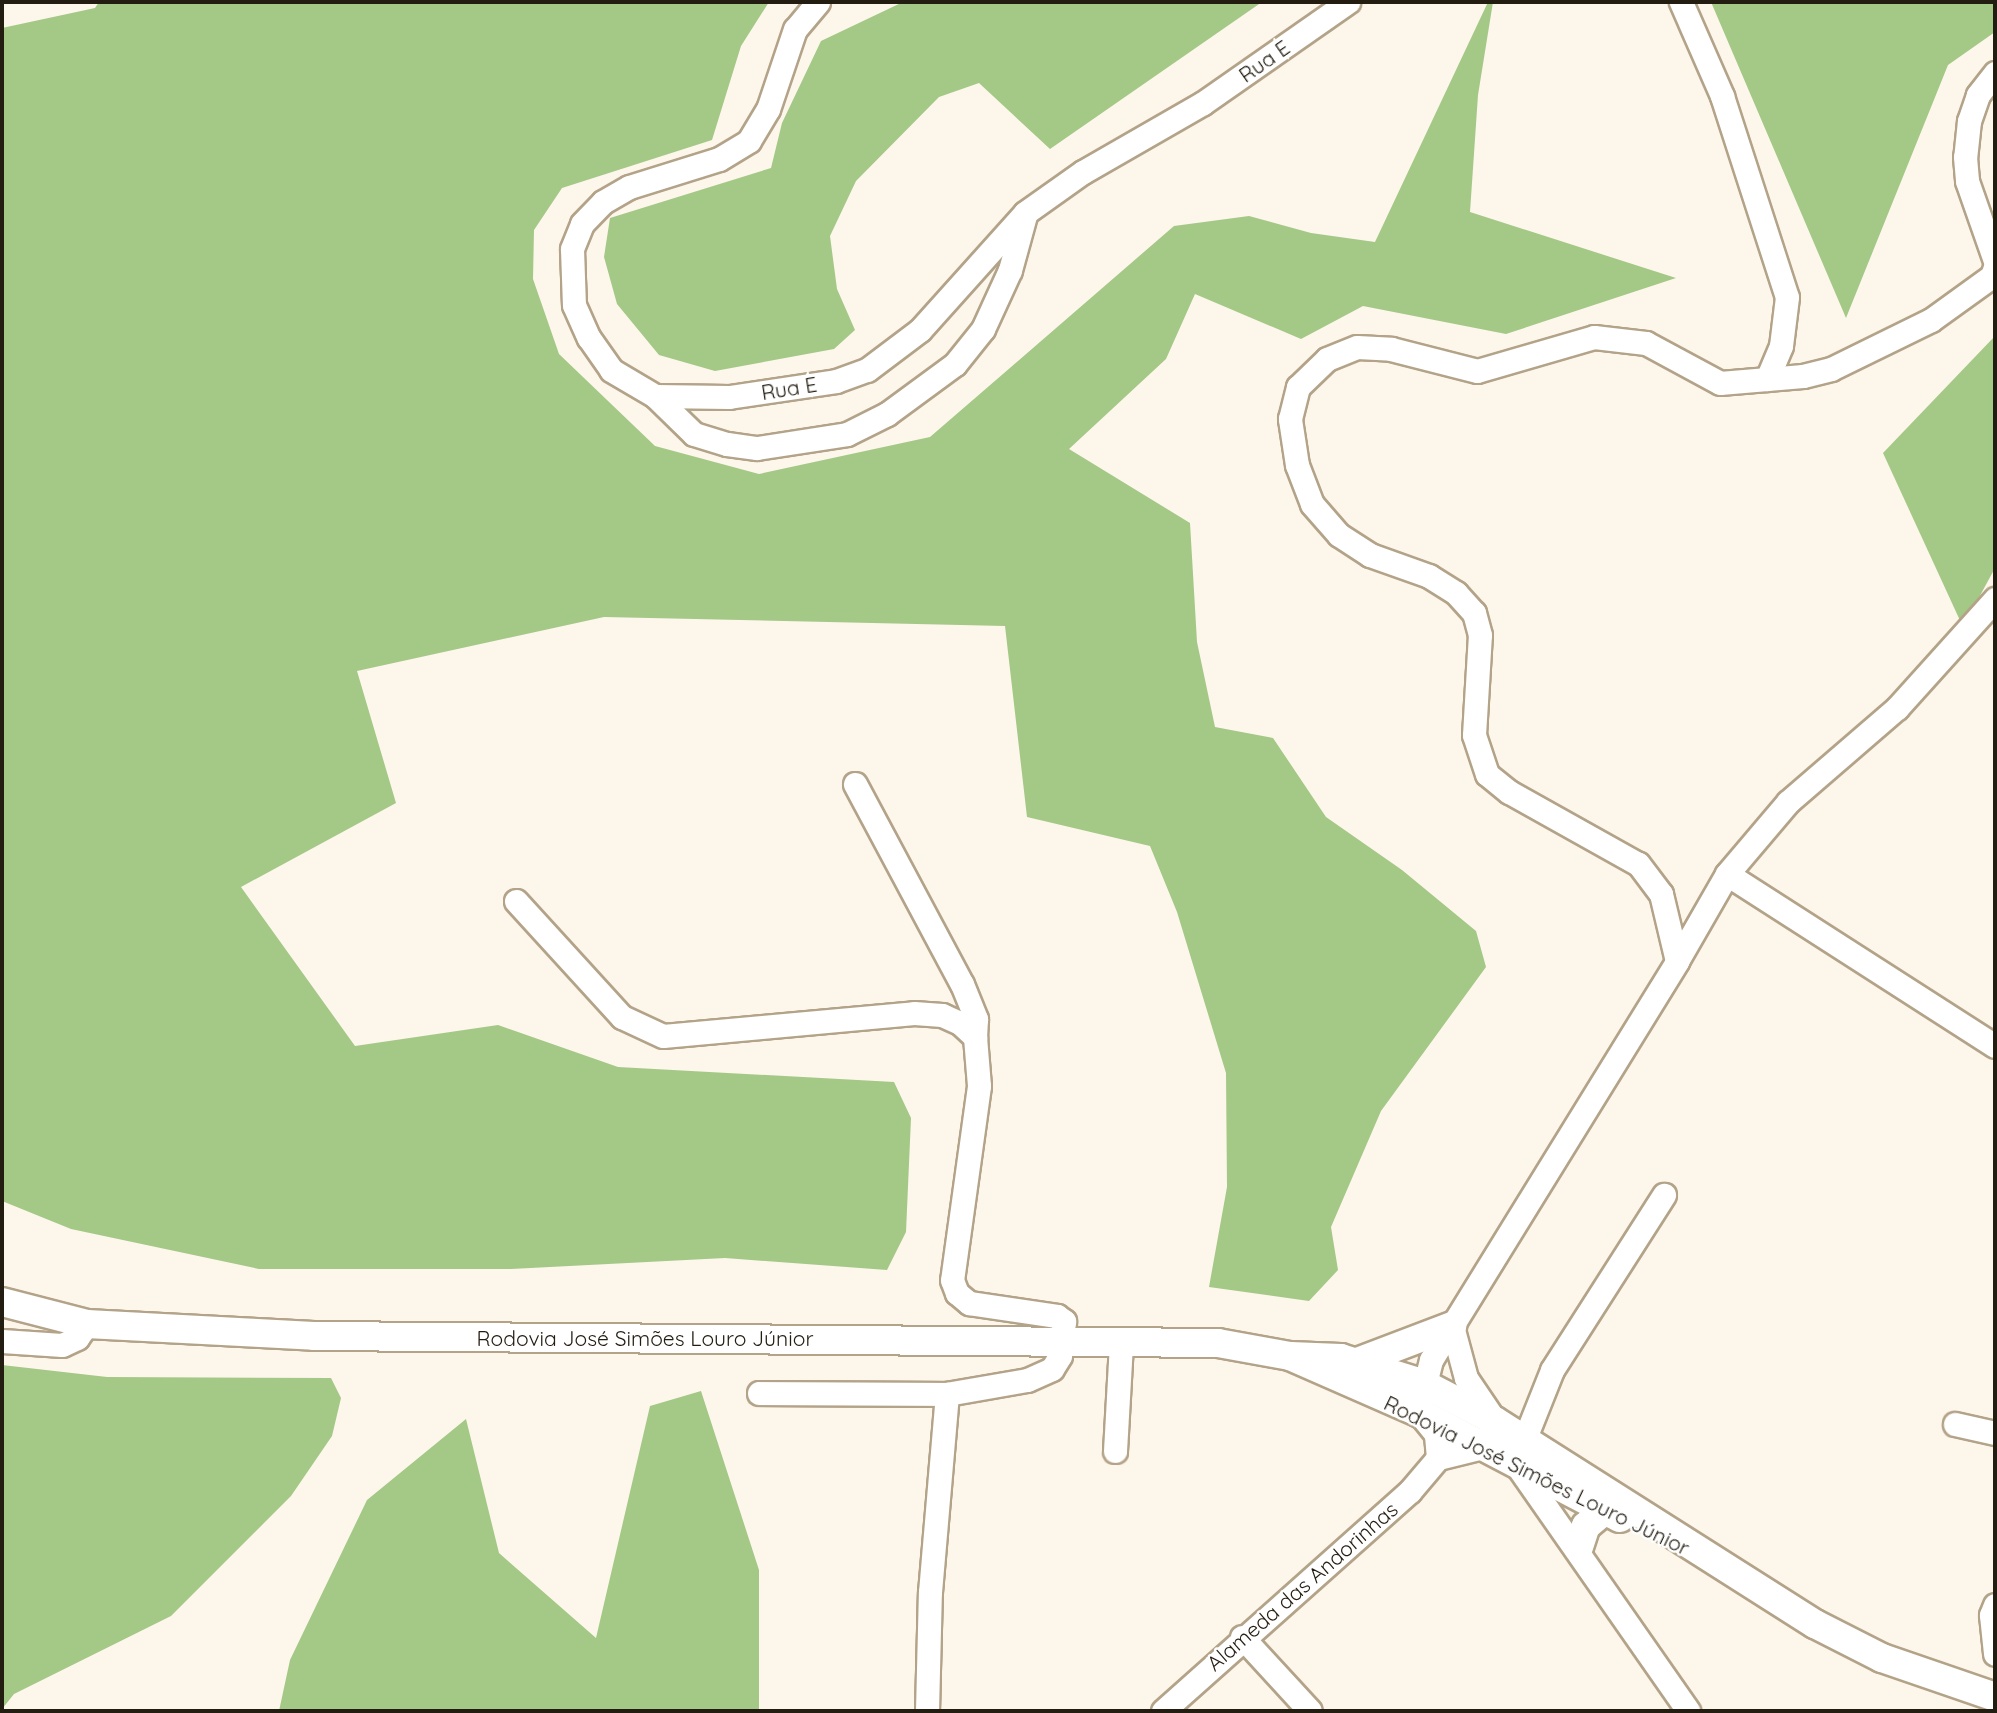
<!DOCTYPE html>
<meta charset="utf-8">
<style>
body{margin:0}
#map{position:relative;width:1997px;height:1713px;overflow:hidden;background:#fdf6eb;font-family:Quicksand,sans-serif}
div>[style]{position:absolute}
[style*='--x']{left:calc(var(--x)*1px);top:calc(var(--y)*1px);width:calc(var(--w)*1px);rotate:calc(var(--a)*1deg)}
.forest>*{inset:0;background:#a4c886}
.roads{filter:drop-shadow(2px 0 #b3a388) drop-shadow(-2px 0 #b3a388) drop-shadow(0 2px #b3a388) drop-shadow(0 -2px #b3a388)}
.minor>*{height:23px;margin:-11.5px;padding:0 11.5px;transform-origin:11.5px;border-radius:11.5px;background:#fff}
.major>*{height:28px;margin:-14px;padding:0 14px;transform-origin:14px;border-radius:14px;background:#fff}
span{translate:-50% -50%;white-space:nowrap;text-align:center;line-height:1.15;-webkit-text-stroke:5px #fff;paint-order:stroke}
.street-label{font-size:21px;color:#221c11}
.frame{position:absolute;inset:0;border:4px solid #221c11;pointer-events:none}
</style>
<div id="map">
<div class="forest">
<i style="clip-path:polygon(99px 2px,769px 2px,741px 46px,712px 140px,562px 188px,534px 230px,533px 279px,559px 354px,655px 446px,759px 474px,930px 437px,1174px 226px,1249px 216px,1311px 233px,1375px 242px,1488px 2px,1493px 2px,1478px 95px,1470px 212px,1676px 278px,1506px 334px,1363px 306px,1301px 339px,1195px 294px,1166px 359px,1069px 449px,1190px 523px,1197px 642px,1215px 727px,1273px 738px,1326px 817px,1402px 870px,1476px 931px,1486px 967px,1381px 1111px,1331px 1227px,1338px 1270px,1309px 1301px,1209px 1287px,1227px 1187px,1226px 1073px,1177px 912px,1150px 846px,1027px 817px,1005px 626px,604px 617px,357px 671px,396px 803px,241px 887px,355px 1046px,498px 1025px,618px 1067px,894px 1082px,911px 1118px,906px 1232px,887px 1270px,725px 1258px,511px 1269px,259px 1269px,71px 1229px,2px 1201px,2px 28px,95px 8px)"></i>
<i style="clip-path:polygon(903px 2px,1262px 2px,1050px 149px,979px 83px,939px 97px,856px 181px,830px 236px,837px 289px,855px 330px,834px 349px,715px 371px,659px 355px,617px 304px,604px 257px,610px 218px,771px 168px,782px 123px,821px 41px)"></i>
<i style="clip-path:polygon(1711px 2px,1995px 2px,1995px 32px,1948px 65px,1846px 318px)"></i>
<i style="clip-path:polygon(1995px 336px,1995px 568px,1963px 627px,1883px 453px)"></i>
<i style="clip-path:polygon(2px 1365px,107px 1377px,331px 1378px,341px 1398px,332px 1436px,291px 1496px,171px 1616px,14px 1694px,2px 1709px)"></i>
<i style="clip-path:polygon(701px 1391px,759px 1570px,759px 1711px,279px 1711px,290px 1660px,367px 1500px,466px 1419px,499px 1553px,596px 1638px,650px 1406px)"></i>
</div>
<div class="roads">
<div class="minor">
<i style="--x:818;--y:2;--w:35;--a:130"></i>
<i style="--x:795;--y:29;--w:84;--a:108.6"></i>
<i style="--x:768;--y:109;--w:37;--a:121"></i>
<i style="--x:749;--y:141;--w:35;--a:149"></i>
<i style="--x:719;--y:159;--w:94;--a:162.7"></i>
<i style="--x:629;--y:187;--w:30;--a:150"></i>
<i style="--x:603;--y:202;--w:30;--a:134"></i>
<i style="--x:582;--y:224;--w:27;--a:112"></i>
<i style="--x:572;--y:249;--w:56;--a:88"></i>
<i style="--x:574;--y:305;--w:36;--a:66"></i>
<i style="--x:589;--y:338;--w:39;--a:55"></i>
<i style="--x:611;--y:370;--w:51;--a:30.6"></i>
<i style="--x:655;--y:396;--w:74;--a:0.8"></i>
<i style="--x:729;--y:397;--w:108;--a:-8.5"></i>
<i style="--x:836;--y:381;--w:33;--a:-20"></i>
<i style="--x:867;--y:370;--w:66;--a:-37"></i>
<i style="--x:920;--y:330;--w:157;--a:-48.1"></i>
<i style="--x:1025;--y:213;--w:71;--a:-35.3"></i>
<i style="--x:1083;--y:172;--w:138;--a:-29.9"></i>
<i style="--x:1203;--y:103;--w:177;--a:-34.9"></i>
<i style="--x:1681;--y:2;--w:103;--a:66.4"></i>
<i style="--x:1722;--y:96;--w:211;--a:72.1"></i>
<i style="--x:1787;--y:297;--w:49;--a:97"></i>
<i style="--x:1781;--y:346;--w:36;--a:113"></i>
<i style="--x:1995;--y:73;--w:28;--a:128"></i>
<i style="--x:1978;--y:95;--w:28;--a:109"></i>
<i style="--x:1969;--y:121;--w:36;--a:96"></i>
<i style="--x:1965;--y:157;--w:24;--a:85"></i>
<i style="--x:1967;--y:181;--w:85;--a:70.7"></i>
<i style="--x:655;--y:396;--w:54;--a:44.3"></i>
<i style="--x:694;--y:434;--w:34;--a:17"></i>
<i style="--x:727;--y:444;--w:30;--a:8"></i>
<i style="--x:757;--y:448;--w:91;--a:-8.8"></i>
<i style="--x:847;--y:434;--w:45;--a:-26.6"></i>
<i style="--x:887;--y:414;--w:84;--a:-36.3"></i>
<i style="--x:955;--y:364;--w:45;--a:-51.3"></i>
<i style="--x:983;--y:329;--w:65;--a:-65.4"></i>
<i style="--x:1010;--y:270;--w:53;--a:-74.6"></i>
<i style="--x:855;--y:784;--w:227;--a:61.9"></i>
<i style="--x:962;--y:984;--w:38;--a:68"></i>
<i style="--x:976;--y:1019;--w:18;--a:93"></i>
<i style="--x:1727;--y:874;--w:318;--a:32.7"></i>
<i style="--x:516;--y:901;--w:157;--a:47.6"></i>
<i style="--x:622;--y:1017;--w:45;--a:24.9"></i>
<i style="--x:663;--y:1036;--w:252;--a:-5.2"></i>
<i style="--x:914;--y:1013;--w:28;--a:4"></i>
<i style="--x:942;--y:1015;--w:20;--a:24"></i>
<i style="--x:960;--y:1023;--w:21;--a:43"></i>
<i style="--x:975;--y:1037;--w:49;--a:85.3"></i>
<i style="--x:979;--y:1086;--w:196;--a:97.9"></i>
<i style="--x:952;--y:1280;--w:14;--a:69"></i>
<i style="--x:957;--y:1293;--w:16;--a:40"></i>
<i style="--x:969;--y:1303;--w:89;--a:8.4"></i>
<i style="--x:1057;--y:1316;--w:9;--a:36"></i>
<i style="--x:1064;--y:1321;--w:35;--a:97"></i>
<i style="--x:1060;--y:1356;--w:15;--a:122"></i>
<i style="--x:1052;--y:1369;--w:27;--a:156"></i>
<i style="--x:1027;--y:1380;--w:81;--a:170.1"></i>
<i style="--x:947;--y:1394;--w:188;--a:-179.7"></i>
<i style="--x:1677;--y:961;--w:100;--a:-60.1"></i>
<i style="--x:1727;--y:874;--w:94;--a:-49.7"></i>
<i style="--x:1788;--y:802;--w:144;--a:-40.8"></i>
<i style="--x:1897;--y:708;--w:147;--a:-48"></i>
<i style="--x:2;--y:1341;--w:60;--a:3.8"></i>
<i style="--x:62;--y:1345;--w:17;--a:-25"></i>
<i style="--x:77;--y:1338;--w:17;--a:-54"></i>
<i style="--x:1955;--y:1424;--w:41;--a:12.7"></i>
<i style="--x:1525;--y:1438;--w:73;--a:-68.3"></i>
<i style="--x:1552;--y:1370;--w:208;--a:-57.4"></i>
<i style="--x:1115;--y:1451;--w:109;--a:-86.8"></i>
<i style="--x:1438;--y:1458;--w:24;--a:-95"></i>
<i style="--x:1436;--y:1434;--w:28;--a:-129"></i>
<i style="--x:1418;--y:1412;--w:54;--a:-76"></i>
<i style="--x:1431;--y:1360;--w:469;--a:-58.3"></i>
<i style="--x:1677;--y:961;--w:69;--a:-103.4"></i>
<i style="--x:1661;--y:894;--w:38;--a:-127"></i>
<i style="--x:1638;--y:864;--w:148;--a:-150.8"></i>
<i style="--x:1509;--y:792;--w:28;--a:-141"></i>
<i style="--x:1487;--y:774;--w:41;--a:-108.4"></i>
<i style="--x:1474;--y:735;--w:100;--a:-86.6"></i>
<i style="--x:1480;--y:635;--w:23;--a:-105"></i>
<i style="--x:1474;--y:613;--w:27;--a:-132"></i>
<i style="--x:1456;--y:593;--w:32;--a:-148"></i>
<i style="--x:1429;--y:576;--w:63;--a:-160.4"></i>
<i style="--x:1370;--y:555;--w:37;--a:-147"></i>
<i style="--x:1339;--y:535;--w:41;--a:-131.1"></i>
<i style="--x:1312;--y:504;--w:42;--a:-111"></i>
<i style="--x:1297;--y:465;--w:47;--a:-98.7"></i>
<i style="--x:1290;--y:419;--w:33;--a:-76"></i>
<i style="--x:1298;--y:387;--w:40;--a:-44"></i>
<i style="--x:1327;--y:359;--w:32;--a:-22"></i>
<i style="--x:1357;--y:347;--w:34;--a:3"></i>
<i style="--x:1391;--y:349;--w:89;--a:14.3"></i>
<i style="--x:1477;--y:371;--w:122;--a:-16.2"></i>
<i style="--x:1594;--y:337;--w:52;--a:6.6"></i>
<i style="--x:1646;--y:343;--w:84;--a:28.4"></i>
<i style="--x:1720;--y:383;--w:83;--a:-4.8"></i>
<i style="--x:1803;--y:376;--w:29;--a:-14"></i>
<i style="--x:1831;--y:369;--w:111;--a:-26.1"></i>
<i style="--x:1931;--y:320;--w:75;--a:-35.8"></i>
<i style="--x:1992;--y:276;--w:9;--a:-72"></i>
<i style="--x:1438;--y:1458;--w:46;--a:-13.7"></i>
<i style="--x:1483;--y:1447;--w:29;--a:-65"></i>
<i style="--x:1495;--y:1421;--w:52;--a:-124"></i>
<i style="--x:1466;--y:1378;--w:54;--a:-105.1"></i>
<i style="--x:1516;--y:1464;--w:301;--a:55.1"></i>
<i style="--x:1995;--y:1605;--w:11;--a:112"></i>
<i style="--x:1991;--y:1615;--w:39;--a:84"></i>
<i style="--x:1242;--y:1637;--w:100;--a:47.4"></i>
<i style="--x:927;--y:1711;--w:119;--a:-88.6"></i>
<i style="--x:930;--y:1592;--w:199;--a:-85.1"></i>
<i style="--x:1163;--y:1711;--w:331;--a:-41.7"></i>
<i style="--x:1410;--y:1491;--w:43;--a:-49.7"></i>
</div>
<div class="major">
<i style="--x:2;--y:1302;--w:88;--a:14.5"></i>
<i style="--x:87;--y:1324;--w:227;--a:3"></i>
<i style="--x:314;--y:1336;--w:904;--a:0.44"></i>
<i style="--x:1218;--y:1343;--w:73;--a:10.2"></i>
<i style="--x:1290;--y:1356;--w:51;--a:2.2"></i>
<i style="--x:1341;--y:1358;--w:85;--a:17.2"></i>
<i style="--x:1422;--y:1383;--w:82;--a:27.5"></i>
<i style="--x:1495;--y:1421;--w:379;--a:32.4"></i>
<i style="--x:1815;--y:1624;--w:75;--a:26.9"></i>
<i style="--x:1882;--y:1658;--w:120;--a:19"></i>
<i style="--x:1292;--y:1357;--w:137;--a:23.6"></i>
<i style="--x:1418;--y:1412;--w:228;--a:27.7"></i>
<i style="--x:1357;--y:1362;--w:102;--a:-20.8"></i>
<i style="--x:1579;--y:1547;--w:22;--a:-72"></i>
<i style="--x:1586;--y:1526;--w:25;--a:-40"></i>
</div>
</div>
<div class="street-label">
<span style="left:1264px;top:61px;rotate:-35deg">Rua E</span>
<span style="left:789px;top:388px;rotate:-9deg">Rua E</span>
<span style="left:645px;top:1338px">Rodovia José Simões Louro Júnior</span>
<span style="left:1537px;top:1475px;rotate:26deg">Rodovia José Simões Louro Júnior</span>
<span style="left:1302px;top:1586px;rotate:-41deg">Alameda das Andorinhas</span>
</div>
<div class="frame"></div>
</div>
